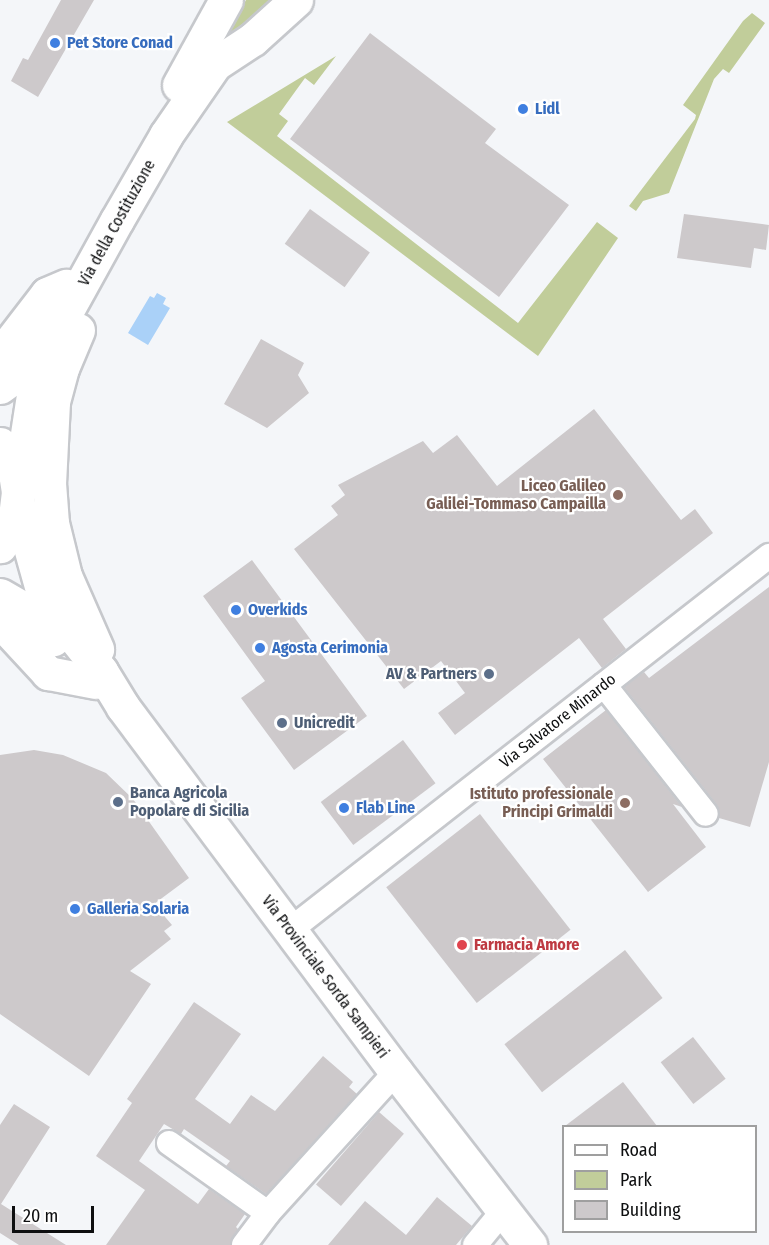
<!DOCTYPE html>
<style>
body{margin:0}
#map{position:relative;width:769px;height:1245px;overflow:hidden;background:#f4f6f9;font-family:"Fira Sans Condensed",sans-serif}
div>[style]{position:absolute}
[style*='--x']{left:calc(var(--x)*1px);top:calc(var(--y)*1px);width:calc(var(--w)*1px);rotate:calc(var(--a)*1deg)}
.green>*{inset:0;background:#c1cd9a}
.water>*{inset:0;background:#aad1f8}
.building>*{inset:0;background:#cdc9cb;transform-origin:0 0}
.roads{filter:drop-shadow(2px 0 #c6c8cc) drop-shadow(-2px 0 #c6c8cc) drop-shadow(0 2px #c6c8cc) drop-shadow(0 -2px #c6c8cc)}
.street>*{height:24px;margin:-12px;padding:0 12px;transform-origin:12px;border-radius:12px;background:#fff}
.secondary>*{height:33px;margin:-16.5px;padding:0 16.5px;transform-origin:16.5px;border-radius:16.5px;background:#fff}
.dots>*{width:16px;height:16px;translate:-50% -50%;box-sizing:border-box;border:3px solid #fff;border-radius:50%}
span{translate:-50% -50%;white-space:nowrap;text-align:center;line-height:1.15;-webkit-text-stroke:4.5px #fff;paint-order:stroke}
.shop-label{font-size:16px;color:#366cbe;font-weight:700}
.left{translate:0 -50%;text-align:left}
.street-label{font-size:16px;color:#0e0f10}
.education-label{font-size:16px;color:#785e54;font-weight:700}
.right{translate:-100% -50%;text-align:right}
.service-label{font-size:16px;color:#4e5e75;font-weight:700}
.health-label{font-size:16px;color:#be3a42;font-weight:700}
.legend{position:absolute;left:562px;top:1125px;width:195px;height:108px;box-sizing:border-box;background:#fff;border:2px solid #9f9f9f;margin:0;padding:8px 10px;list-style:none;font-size:18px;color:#0e0f10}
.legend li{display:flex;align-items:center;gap:12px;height:30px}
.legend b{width:30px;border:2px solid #9f9f9f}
.scale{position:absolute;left:12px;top:1206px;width:82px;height:27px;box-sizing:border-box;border:3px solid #0e0f10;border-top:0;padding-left:8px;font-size:18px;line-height:21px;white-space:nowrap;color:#0e0f10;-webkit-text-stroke:4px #fff;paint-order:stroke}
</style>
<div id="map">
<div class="green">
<i style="clip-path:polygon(246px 0,275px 0,223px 40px)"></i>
<i style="clip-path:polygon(752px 13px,765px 23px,729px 73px,723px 69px,714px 79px,669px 193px,643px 201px,636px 211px,629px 206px,695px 119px,696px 115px,683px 105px,743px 21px)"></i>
<i style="clip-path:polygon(336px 56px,314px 85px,305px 78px,297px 89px,279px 114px,288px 121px,277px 136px,518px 323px,597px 222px,618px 238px,538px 356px,227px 122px)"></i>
</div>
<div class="water">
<i style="clip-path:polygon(157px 293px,166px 298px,163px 304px,170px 308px,148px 345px,128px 333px,150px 296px,154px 298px)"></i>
</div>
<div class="building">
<i style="clip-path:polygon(61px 0,94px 0,38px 97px,11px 81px,23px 58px,28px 60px)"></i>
<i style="clip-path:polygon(370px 33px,496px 129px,485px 143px,569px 205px,499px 297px,290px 139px)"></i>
<i style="left:310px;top:209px;width:74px;height:43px;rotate:36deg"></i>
<i style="clip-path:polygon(684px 214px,769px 225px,766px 250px,754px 248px,751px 268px,677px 258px)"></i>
<i style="clip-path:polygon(261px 339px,304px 363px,298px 375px,309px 393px,267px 428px,224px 404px)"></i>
<i style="clip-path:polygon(594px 409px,681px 520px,695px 509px,713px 533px,603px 619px,626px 649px,602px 668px,579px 638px,455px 735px,438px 713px,465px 693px,441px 661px,404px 689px,294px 549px,338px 515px,331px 506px,345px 495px,338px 485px,423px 441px,433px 453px,457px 435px,497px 486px)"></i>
<i style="clip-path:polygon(252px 560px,367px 716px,294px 770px,241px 698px,265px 681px,203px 596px)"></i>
<i style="clip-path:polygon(769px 587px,769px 762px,750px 827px,719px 818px,717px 805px,624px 687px,644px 672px,649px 678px)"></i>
<i style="clip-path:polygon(606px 710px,682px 807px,673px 804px,706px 847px,648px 892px,543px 759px)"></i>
<i style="left:403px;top:740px;width:54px;height:103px;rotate:53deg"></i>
<i style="clip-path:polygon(34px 750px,63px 755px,106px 773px,133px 799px,189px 878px,154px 904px,172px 925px,164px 931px,171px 939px,130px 971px,151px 984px,89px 1076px,0 1014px,0 755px)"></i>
<i style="left:480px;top:814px;width:147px;height:119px;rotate:52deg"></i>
<i style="left:625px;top:950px;width:61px;height:153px;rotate:52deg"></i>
<i style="clip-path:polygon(194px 1002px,241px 1034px,195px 1099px,230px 1124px,251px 1095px,275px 1111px,323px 1056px,353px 1082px,349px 1087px,357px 1094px,266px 1194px,226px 1166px,230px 1161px,184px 1129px,181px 1134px,164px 1124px,139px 1161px,198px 1204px,209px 1189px,245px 1214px,236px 1227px,238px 1229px,230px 1245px,106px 1245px,145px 1190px,96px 1156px,132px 1103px,127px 1099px)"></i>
<i style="left:693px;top:1037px;width:53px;height:41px;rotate:52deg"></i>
<i style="clip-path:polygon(623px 1082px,657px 1126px,565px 1126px)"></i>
<i style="clip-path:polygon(14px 1104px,50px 1127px,1px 1204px,66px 1245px,19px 1245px,0 1233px,0 1125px)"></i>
<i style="left:379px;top:1112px;width:33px;height:96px;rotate:41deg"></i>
<i style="clip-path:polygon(437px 1197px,472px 1226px,456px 1245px,328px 1245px,365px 1201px,406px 1235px)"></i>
</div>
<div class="roads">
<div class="street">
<i style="--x:604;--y:685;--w:164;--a:51.7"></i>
<i style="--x:290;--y:930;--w:608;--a:-37.98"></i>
<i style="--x:169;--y:1143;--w:121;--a:35.3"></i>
<i style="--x:244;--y:1245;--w:40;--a:-53"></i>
<i style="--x:268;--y:1213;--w:190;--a:-47.8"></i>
<i style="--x:475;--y:1245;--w:44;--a:-50.5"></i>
</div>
<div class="secondary">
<i style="--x:179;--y:85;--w:97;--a:-61.1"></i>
<i style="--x:78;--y:330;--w:41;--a:112.8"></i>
<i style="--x:62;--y:368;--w:35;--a:105"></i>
<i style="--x:53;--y:402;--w:81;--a:92.8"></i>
<i style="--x:49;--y:483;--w:40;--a:85.7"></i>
<i style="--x:52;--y:523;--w:55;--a:76.2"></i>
<i style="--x:65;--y:576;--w:80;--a:66.3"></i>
<i style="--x:0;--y:355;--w:77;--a:-52.4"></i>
<i style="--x:47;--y:294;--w:21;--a:-23"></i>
<i style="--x:0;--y:387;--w:14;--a:-36"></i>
<i style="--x:11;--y:379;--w:47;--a:-58"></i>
<i style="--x:0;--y:444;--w:33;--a:63"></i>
<i style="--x:15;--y:473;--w:19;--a:81"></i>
<i style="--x:18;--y:492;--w:31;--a:97"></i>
<i style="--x:14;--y:523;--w:27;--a:121"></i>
<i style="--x:18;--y:492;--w:131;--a:-81.2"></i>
<i style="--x:38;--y:363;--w:163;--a:-61.1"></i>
<i style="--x:117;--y:220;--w:98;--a:-60"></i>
<i style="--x:166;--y:135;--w:86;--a:-55.4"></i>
<i style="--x:215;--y:64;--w:45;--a:-33.3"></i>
<i style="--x:253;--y:39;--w:58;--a:-42.2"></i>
<i style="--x:18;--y:504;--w:101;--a:74.4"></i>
<i style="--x:45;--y:601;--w:90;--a:51.3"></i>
<i style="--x:101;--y:671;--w:42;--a:58.6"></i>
<i style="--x:123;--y:707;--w:456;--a:53.2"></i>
<i style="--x:396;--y:1072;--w:219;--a:52.2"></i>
<i style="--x:0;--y:595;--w:30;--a:30"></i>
<i style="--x:26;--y:610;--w:40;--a:47"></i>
<i style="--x:0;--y:621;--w:71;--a:47.3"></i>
<i style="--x:48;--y:673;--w:48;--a:10.8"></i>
</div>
</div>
<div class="dots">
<i style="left:55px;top:43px;background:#3f7fe0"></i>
<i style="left:523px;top:109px;background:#3f7fe0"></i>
<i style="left:618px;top:495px;background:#8d6e63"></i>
<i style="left:236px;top:610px;background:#3f7fe0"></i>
<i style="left:260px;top:648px;background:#3f7fe0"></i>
<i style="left:489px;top:674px;background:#5c6f8a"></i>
<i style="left:282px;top:723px;background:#5c6f8a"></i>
<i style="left:118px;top:802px;background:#5c6f8a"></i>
<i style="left:625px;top:803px;background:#8d6e63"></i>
<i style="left:344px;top:808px;background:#3f7fe0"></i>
<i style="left:75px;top:909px;background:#3f7fe0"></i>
<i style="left:462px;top:945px;background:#e0444e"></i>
</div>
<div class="shop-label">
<span class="left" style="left:67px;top:43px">Pet Store Conad</span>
<span class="left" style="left:535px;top:109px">Lidl</span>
<span class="left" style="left:248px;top:610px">Overkids</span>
<span class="left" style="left:272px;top:648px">Agosta Cerimonia</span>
<span class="left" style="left:356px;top:808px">Flab Line</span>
<span class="left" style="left:87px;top:909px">Galleria Solaria</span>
</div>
<div class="street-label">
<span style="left:117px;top:223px;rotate:-61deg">Via della Costituzione</span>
<span style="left:558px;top:721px;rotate:-38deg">Via Salvatore Minardo</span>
<span style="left:325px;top:977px;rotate:53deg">Via Provinciale Sorda Sampieri</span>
</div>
<div class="education-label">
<span class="right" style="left:606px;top:495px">Liceo Galileo<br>Galilei-Tommaso Campailla</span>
<span class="right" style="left:613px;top:803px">Istituto professionale<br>Principi Grimaldi</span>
</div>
<div class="service-label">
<span class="right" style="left:477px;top:674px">AV &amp; Partners</span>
<span class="left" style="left:294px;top:723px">Unicredit</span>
<span class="left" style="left:130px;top:802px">Banca Agricola<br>Popolare di Sicilia</span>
</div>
<div class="health-label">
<span class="left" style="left:474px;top:945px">Farmacia Amore</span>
</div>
<ul class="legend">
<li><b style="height:8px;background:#fff"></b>Road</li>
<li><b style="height:16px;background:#c1cd9a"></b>Park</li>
<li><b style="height:16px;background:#cdc9cb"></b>Building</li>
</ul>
<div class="scale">20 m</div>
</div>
